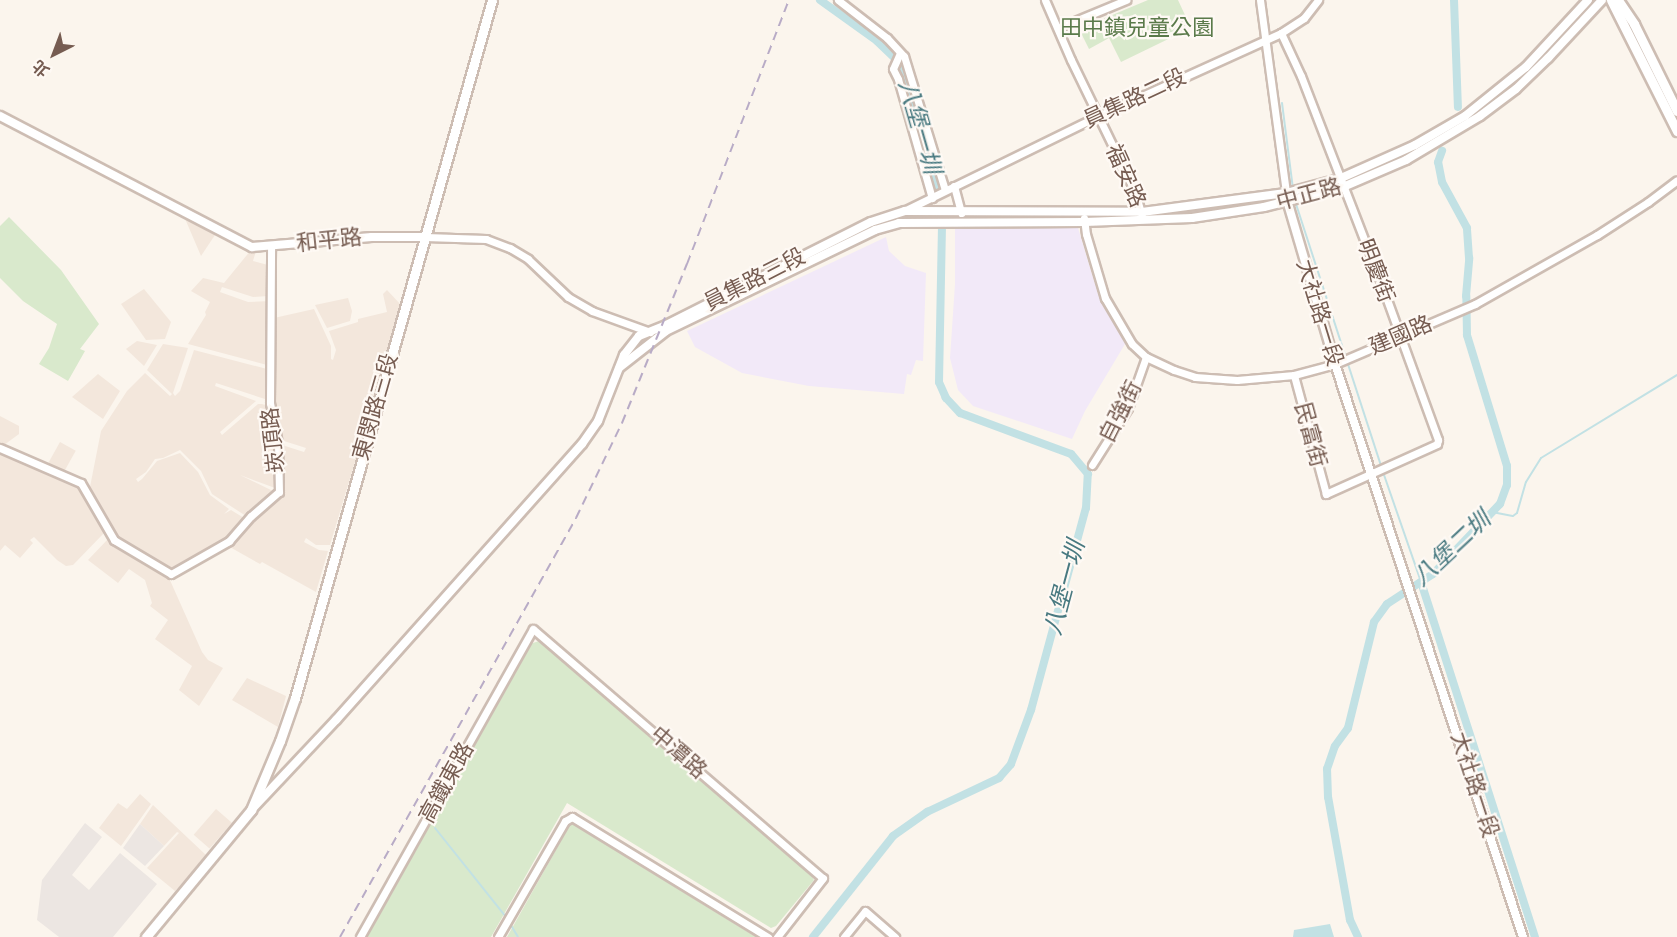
<!DOCTYPE html>
<meta charset="utf-8">
<style>
body{margin:0}
#map{position:relative;width:1677px;height:937px;overflow:hidden;background:#fbf5ed;font-family:"Sofia Sans Condensed","Noto Sans TC",sans-serif}
div>[style]{position:absolute}
[style*='--x']{left:calc(var(--x)*1px);top:calc(var(--y)*1px);width:calc(var(--w)*1px);rotate:calc(var(--a)*1deg)}
.residential>*{inset:0;background:#f3e7dc;transform-origin:0 0}
.industrial>*{inset:0;background:#ece6e2}
.education>*{inset:0;background:#f2e9f8}
.green>*{inset:0;background:#d9e9cc}
.water>*{inset:0;background:#c2e1e4}
.stream>*{height:2px;margin:-1px;padding:0 1px;transform-origin:1px;border-radius:1px;background:#c2e1e4}
.canal>*{height:8px;margin:-4px;padding:0 4px;transform-origin:4px;border-radius:4px;background:#c2e1e4}
.roads{filter:drop-shadow(2px 0 #cdbdb3) drop-shadow(-2px 0 #cdbdb3) drop-shadow(0 2px #cdbdb3) drop-shadow(0 -2px #cdbdb3)}
.minor>*{height:7px;margin:-3.5px;padding:0 3.5px;transform-origin:3.5px;border-radius:3.5px;background:#fff}
.tertiary>*{height:8px;margin:-4px;padding:0 4px;transform-origin:4px;border-radius:4px;background:#fff}
.secondary>*{height:9px;margin:-4.5px;padding:0 4.5px;transform-origin:4.5px;border-radius:4.5px;background:#fff}
.rail>*{height:2px;margin-top:-1px;transform-origin:0;background:repeating-linear-gradient(90deg,#b8abc6 0 9px,transparent 0 15px)}
span{translate:-50% -50%;white-space:nowrap;text-align:center;line-height:1.15;-webkit-text-stroke:4.5px #fef9f4;paint-order:stroke}
.park-label{font-size:22px;color:#5a7a4a}
.street-label{font-size:22px;color:#765c51}
.water-label{font-size:24px;color:#487980;font-style:italic}
.north{position:absolute;left:24px;top:24px;width:60px;height:60px;-webkit-text-stroke:4px #fef9f4;paint-order:stroke;rotate:222deg;font-size:16px;font-weight:700;line-height:24px;text-align:center;color:#765c51}
.north::after{content:'';display:block;margin:auto;width:21px;height:27px;background:#765c51;clip-path:polygon(50% 0,100% 100%,50% 72%,0 100%)}
</style>
<div id="map">
<div class="residential">
<i style="clip-path:polygon(183px 214px,217px 232px,201px 256px)"></i>
<i style="clip-path:polygon(251px 250px,256px 251px,253px 261px,268px 265px,268px 296px,253px 297px,222px 287px,220px 292px,248px 302px,270px 301px,267px 365px,188px 344px,206px 315px,205px 312px,210px 302px,191px 291px,203px 278px,224px 283px)"></i>
<i style="clip-path:polygon(144px 289px,171px 322px,165px 339px,146px 340px,121px 304px)"></i>
<i style="clip-path:polygon(387px 290px,402px 306px,330px 545px,316px 545px,306px 538px,304px 542px,319px 550px,328px 551px,316px 592px,262px 562px,260px 564px,228px 546px,282px 492px,282px 445px,304px 452px,306px 448px,281px 440px,273px 408px,274px 318px,314px 309px,331px 346px,331px 359px,333px 360px,336px 350px,329px 331px,358px 322px,358px 319px,387px 312px,383px 294px)"></i>
<i style="clip-path:polygon(348px 298px,352px 311px,350px 321px,327px 328px,315px 305px)"></i>
<i style="clip-path:polygon(137px 341px,157px 345px,144px 366px,126px 349px)"></i>
<i style="clip-path:polygon(163px 344px,188px 348px,173px 393px,175px 396px,180px 391px,194px 350px,267px 369px,265px 399px,216px 383px,215px 386px,256px 401px,220px 432px,222px 435px,258px 404px,262px 404px,268px 406px,275px 435px,275px 488px,240px 475px,273px 491px,246px 516px,212px 494px,201px 471px,180px 450px,163px 458px,155px 459px,146px 472px,136px 479px,138px 482px,142px 479px,157px 461px,180px 453px,198px 472px,210px 495px,229px 509px,224px 514px,231px 510px,244px 518px,233px 533px,174px 568px,166px 568px,115px 537px,89px 492px,101px 431px,127px 391px,145px 373px,170px 396px,172px 394px,147px 370px)"></i>
<i style="clip-path:polygon(98px 374px,120px 391px,103px 419px,72px 397px)"></i>
<i style="clip-path:polygon(0 416px,19px 426px,19px 434px,4px 445px,0 444px)"></i>
<i style="left:60px;top:442px;width:18px;height:27px;rotate:29deg"></i>
<i style="clip-path:polygon(0 451px,77px 484px,82px 489px,105px 532px,73px 565px,66px 566px,57px 560px,34px 537px,30px 540px,33px 543px,20px 558px,5px 545px,0 551px)"></i>
<i style="clip-path:polygon(108px 539px,169px 578px,202px 652px,208px 660px,223px 668px,199px 706px,179px 690px,192px 666px,155px 639px,168px 620px,150px 606px,152px 603px,145px 580px,129px 569px,118px 583px,88px 560px)"></i>
<i style="clip-path:polygon(247px 678px,286px 696px,278px 727px,232px 700px)"></i>
<i style="clip-path:polygon(140px 794px,151px 804px,121px 846px,99px 828px,118px 803px,127px 809px)"></i>
<i style="clip-path:polygon(153px 805px,207px 856px,175px 891px,147px 868px,179px 833px,177px 832px,164px 846px,140px 824px)"></i>
<i style="left:216px;top:809px;width:21px;height:34px;rotate:41deg"></i>
</div>
<div class="industrial">
<i style="clip-path:polygon(85px 823px,102px 837px,72px 875px,89px 890px,120px 853px,157px 884px,113px 937px,59px 937px,37px 920px,42px 880px)"></i>
<i style="clip-path:polygon(140px 824px,164px 846px,145px 866px,123px 848px)"></i>
</div>
<div class="education">
<i style="clip-path:polygon(955px 228px,1078px 228px,1098px 294px,1125px 344px,1085px 411px,1072px 439px,973px 406px,958px 390px,950px 358px,955px 284px)"></i>
<i style="clip-path:polygon(886px 237px,889px 251px,905px 266px,926px 273px,923px 361px,916px 360px,911px 375px,907px 374px,904px 394px,809px 386px,742px 373px,695px 347px,687px 331px)"></i>
</div>
<div class="green">
<i style="clip-path:polygon(1148px 0,1178px 0,1191px 28px,1121px 62px,1109px 38px,1089px 49px,1079px 29px)"></i>
<i style="clip-path:polygon(9px 217px,61px 270px,99px 324px,80px 349px,85px 351px,68px 381px,39px 364px,49px 348px,57px 324px,23px 301px,0 278px,0 226px)"></i>
<i style="clip-path:polygon(539px 641px,810px 873px,814px 880px,776px 926px,771px 928px,567px 803px,491px 937px,367px 937px,530px 644px)"></i>
<i style="clip-path:polygon(571px 823px,756px 937px,507px 937px)"></i>
</div>
<div class="water">
<i style="clip-path:polygon(1330px 924px,1334px 937px,1293px 937px,1294px 930px)"></i>
</div>
<div class="stream">
<i style="--x:1282;--y:103;--w:87;--a:82.7"></i>
<i style="--x:1295;--y:201;--w:279;--a:72"></i>
<i style="--x:1383;--y:472;--w:116;--a:70.9"></i>
<i style="--x:1492;--y:512;--w:21;--a:11"></i>
<i style="--x:1513;--y:516;--w:5;--a:-37"></i>
<i style="--x:1517;--y:513;--w:32;--a:-74"></i>
<i style="--x:1526;--y:482;--w:28;--a:-58"></i>
<i style="--x:1541;--y:458;--w:159;--a:-31.4"></i>
<i style="--x:435;--y:828;--w:114;--a:51.4"></i>
<i style="--x:509;--y:922;--w:17;--a:59"></i>
</div>
<div class="canal">
<i style="--x:820;--y:0;--w:70;--a:35.7"></i>
<i style="--x:877;--y:41;--w:32;--a:44"></i>
<i style="--x:900;--y:63;--w:128;--a:74.1"></i>
<i style="--x:1454;--y:0;--w:107;--a:87.9"></i>
<i style="--x:1421;--y:582;--w:373;--a:72.2"></i>
<i style="--x:813;--y:937;--w:129;--a:-51.6"></i>
<i style="--x:893;--y:836;--w:42;--a:-35.2"></i>
<i style="--x:927;--y:812;--w:80;--a:-25.3"></i>
<i style="--x:999;--y:778;--w:18;--a:-49"></i>
<i style="--x:1011;--y:764;--w:58;--a:-69.7"></i>
<i style="--x:1031;--y:710;--w:209;--a:-74.8"></i>
<i style="--x:1086;--y:508;--w:34;--a:-87"></i>
<i style="--x:1088;--y:474;--w:26;--a:-130"></i>
<i style="--x:1071;--y:454;--w:118;--a:-159.7"></i>
<i style="--x:960;--y:413;--w:21;--a:-133"></i>
<i style="--x:946;--y:398;--w:17;--a:-114"></i>
<i style="--x:939;--y:382;--w:154;--a:-88.9"></i>
<i style="--x:1358;--y:937;--w:19;--a:-115"></i>
<i style="--x:1350;--y:920;--w:125;--a:-100.1"></i>
<i style="--x:1328;--y:797;--w:28;--a:-92"></i>
<i style="--x:1327;--y:769;--w:24;--a:-71"></i>
<i style="--x:1335;--y:746;--w:22;--a:-54"></i>
<i style="--x:1348;--y:728;--w:109;--a:-76.2"></i>
<i style="--x:1374;--y:622;--w:22;--a:-54"></i>
<i style="--x:1387;--y:604;--w:55;--a:-33.1"></i>
<i style="--x:1433;--y:574;--w:97;--a:-46.3"></i>
<i style="--x:1500;--y:504;--w:20;--a:-70"></i>
<i style="--x:1507;--y:485;--w:19;--a:-90"></i>
<i style="--x:1507;--y:466;--w:137;--a:-107"></i>
<i style="--x:1467;--y:335;--w:39;--a:-91"></i>
<i style="--x:1466;--y:296;--w:38;--a:-85"></i>
<i style="--x:1469;--y:258;--w:30;--a:-94"></i>
<i style="--x:1467;--y:228;--w:52;--a:-118.5"></i>
<i style="--x:1442;--y:182;--w:20;--a:-101"></i>
<i style="--x:1438;--y:162;--w:12;--a:-70"></i>
</div>
<div class="roads">
<div class="minor">
<i style="--x:838;--y:0;--w:62;--a:37.8"></i>
<i style="--x:887;--y:38;--w:25;--a:47"></i>
<i style="--x:904;--y:56;--w:140;--a:73"></i>
<i style="--x:1045;--y:0;--w:65;--a:66.6"></i>
<i style="--x:1071;--y:60;--w:147;--a:64.1"></i>
<i style="--x:1135;--y:192;--w:25;--a:74"></i>
<i style="--x:1260;--y:0;--w:195;--a:82.3"></i>
<i style="--x:1058;--y:28;--w:74;--a:-22.4"></i>
<i style="--x:1281;--y:33;--w:47;--a:65.1"></i>
<i style="--x:1301;--y:76;--w:222;--a:68.9"></i>
<i style="--x:1381;--y:283;--w:167;--a:70"></i>
<i style="--x:1438;--y:440;--w:4;--a:104"></i>
<i style="--x:1437;--y:444;--w:122;--a:155.8"></i>
<i style="--x:1326;--y:494;--w:123;--a:-105.1"></i>
<i style="--x:900;--y:53;--w:17;--a:114"></i>
<i style="--x:893;--y:69;--w:11;--a:63"></i>
<i style="--x:898;--y:79;--w:124;--a:74.1"></i>
<i style="--x:954;--y:186;--w:28;--a:75"></i>
<i style="--x:906;--y:210;--w:214;--a:-26.1"></i>
<i style="--x:1098;--y:116;--w:201;--a:-24.4"></i>
<i style="--x:1281;--y:33;--w:27;--a:-33"></i>
<i style="--x:1304;--y:18;--w:23;--a:-52"></i>
<i style="--x:1084;--y:218;--w:16;--a:83"></i>
<i style="--x:1086;--y:234;--w:67;--a:73.5"></i>
<i style="--x:1105;--y:298;--w:53;--a:59.6"></i>
<i style="--x:1132;--y:344;--w:19;--a:43"></i>
<i style="--x:1146;--y:357;--w:31;--a:25"></i>
<i style="--x:1174;--y:370;--w:22;--a:18"></i>
<i style="--x:1195;--y:377;--w:42;--a:4.1"></i>
<i style="--x:1237;--y:380;--w:57;--a:-5"></i>
<i style="--x:1294;--y:375;--w:42;--a:-15"></i>
<i style="--x:1335;--y:364;--w:152;--a:-23.2"></i>
<i style="--x:1475;--y:304;--w:140;--a:-29.5"></i>
<i style="--x:1597;--y:235;--w:61;--a:-32.9"></i>
<i style="--x:1648;--y:202;--w:36;--a:-37"></i>
<i style="--x:425;--y:237;--w:61;--a:1.9"></i>
<i style="--x:486;--y:239;--w:26;--a:21"></i>
<i style="--x:510;--y:248;--w:21;--a:31"></i>
<i style="--x:528;--y:259;--w:55;--a:43.5"></i>
<i style="--x:568;--y:297;--w:28;--a:30"></i>
<i style="--x:592;--y:311;--w:62;--a:19.9"></i>
<i style="--x:0;--y:448;--w:88;--a:23.4"></i>
<i style="--x:81;--y:483;--w:66;--a:59.9"></i>
<i style="--x:114;--y:540;--w:66;--a:30.8"></i>
<i style="--x:171;--y:574;--w:67;--a:-29.6"></i>
<i style="--x:229;--y:541;--w:33;--a:-49"></i>
<i style="--x:251;--y:516;--w:37;--a:-41"></i>
<i style="--x:279;--y:492;--w:49;--a:-91.2"></i>
<i style="--x:278;--y:443;--w:41;--a:-101.3"></i>
<i style="--x:270;--y:403;--w:156;--a:-89.6"></i>
<i style="--x:1092;--y:465;--w:67;--a:-57.7"></i>
<i style="--x:1128;--y:408;--w:54;--a:-70.6"></i>
<i style="--x:360;--y:937;--w:353;--a:-60.7"></i>
<i style="--x:533;--y:629;--w:382;--a:40.7"></i>
<i style="--x:823;--y:878;--w:75;--a:127.9"></i>
<i style="--x:498;--y:937;--w:134;--a:-60"></i>
<i style="--x:565;--y:821;--w:8;--a:-30"></i>
<i style="--x:572;--y:817;--w:230;--a:31.5"></i>
<i style="--x:844;--y:937;--w:33;--a:-51"></i>
<i style="--x:865;--y:911;--w:40;--a:41"></i>
</div>
<div class="tertiary">
<i style="--x:0;--y:116;--w:284;--a:27.5"></i>
<i style="--x:252;--y:247;--w:120;--a:-4.8"></i>
<i style="--x:372;--y:237;--w:53;--a:0"></i>
<i style="--x:1286;--y:197;--w:174;--a:73.6"></i>
<i style="--x:1335;--y:364;--w:603;--a:71.84"></i>
<i style="--x:620;--y:367;--w:58;--a:-38"></i>
<i style="--x:666;--y:331;--w:232;--a:-25.8"></i>
<i style="--x:875;--y:230;--w:25;--a:-16"></i>
<i style="--x:899;--y:223;--w:186;--a:-0.3"></i>
<i style="--x:1085;--y:222;--w:107;--a:-2.1"></i>
<i style="--x:1192;--y:218;--w:73;--a:-8.7"></i>
<i style="--x:1264;--y:207;--w:81;--a:-14.2"></i>
<i style="--x:1343;--y:187;--w:69;--a:-23.2"></i>
<i style="--x:1406;--y:160;--w:86;--a:-30.7"></i>
<i style="--x:1480;--y:116;--w:45;--a:-36.9"></i>
<i style="--x:1516;--y:89;--w:45;--a:-44.1"></i>
<i style="--x:1548;--y:58;--w:79;--a:-47"></i>
<i style="--x:253;--y:808;--w:121;--a:-46.7"></i>
<i style="--x:336;--y:720;--w:370;--a:-48.3"></i>
<i style="--x:582;--y:444;--w:28;--a:-55"></i>
<i style="--x:598;--y:421;--w:71;--a:-68.5"></i>
<i style="--x:624;--y:355;--w:24;--a:-52"></i>
<i style="--x:639;--y:336;--w:29;--a:-22"></i>
<i style="--x:666;--y:325;--w:229;--a:-26.7"></i>
<i style="--x:871;--y:222;--w:36;--a:-18"></i>
<i style="--x:905;--y:211;--w:237;--a:0.2"></i>
<i style="--x:1142;--y:212;--w:145;--a:-7.5"></i>
<i style="--x:1286;--y:193;--w:55;--a:-14.8"></i>
<i style="--x:1339;--y:179;--w:83;--a:-24.1"></i>
<i style="--x:1415;--y:145;--w:58;--a:-30.1"></i>
<i style="--x:1465;--y:116;--w:78;--a:-38.8"></i>
<i style="--x:1526;--y:67;--w:91;--a:-47.2"></i>
</div>
<div class="secondary">
<i style="--x:1611;--y:0;--w:147;--a:63.3"></i>
<i style="--x:1618;--y:0;--w:29;--a:56"></i>
<i style="--x:1634;--y:24;--w:97;--a:63.7"></i>
<i style="--x:146;--y:937;--w:165;--a:-50.4"></i>
<i style="--x:251;--y:810;--w:75;--a:-67.2"></i>
<i style="--x:280;--y:741;--w:46;--a:-70.8"></i>
<i style="--x:295;--y:698;--w:725;--a:-74.24"></i>
</div>
</div>
<div class="rail">
<i style="--x:340;--y:937;--w:481;--a:-60.6"></i>
<i style="--x:576;--y:518;--w:106;--a:-64.2"></i>
<i style="--x:622;--y:423;--w:172;--a:-67.8"></i>
<i style="--x:687;--y:264;--w:283;--a:-68.9"></i>
</div>
<div class="park-label">
<span style="left:1137px;top:29px">田中鎮兒童公園</span>
</div>
<div class="street-label">
<span style="left:1135px;top:99px;rotate:-25deg">員集路二段</span>
<span style="left:1125px;top:176px;rotate:66deg">福安路</span>
<span style="left:1309px;top:195px;rotate:-15deg">中正路</span>
<span style="left:329px;top:241px;rotate:-6deg">和平路</span>
<span style="left:1375px;top:271px;rotate:69deg">明慶街</span>
<span style="left:755px;top:280px;rotate:-27deg">員集路三段</span>
<span style="left:1319px;top:313px;rotate:73deg">大社路一段</span>
<span style="left:1401px;top:336px;rotate:-23deg">建國路</span>
<span style="left:376px;top:407px;rotate:-74deg">東閔路三段</span>
<span style="left:1121px;top:412px;rotate:-63deg">自強街</span>
<span style="left:1310px;top:435px;rotate:75deg">民富街</span>
<span style="left:274px;top:440px;rotate:-96deg">崁頂路</span>
<span style="left:678px;top:753px;rotate:41deg">中潭路</span>
<span style="left:447px;top:783px;rotate:-61deg">高鐵東路</span>
<span style="left:1474px;top:785px;rotate:72deg">大社路一段</span>
</div>
<div class="water-label">
<span style="left:919px;top:127px;rotate:74deg">八堡一圳</span>
<span style="left:1452px;top:549px;rotate:-43deg">八堡二圳</span>
<span style="left:1065px;top:588px;rotate:-75deg">八堡一圳</span>
</div>
<div class="north">北</div>
</div>
